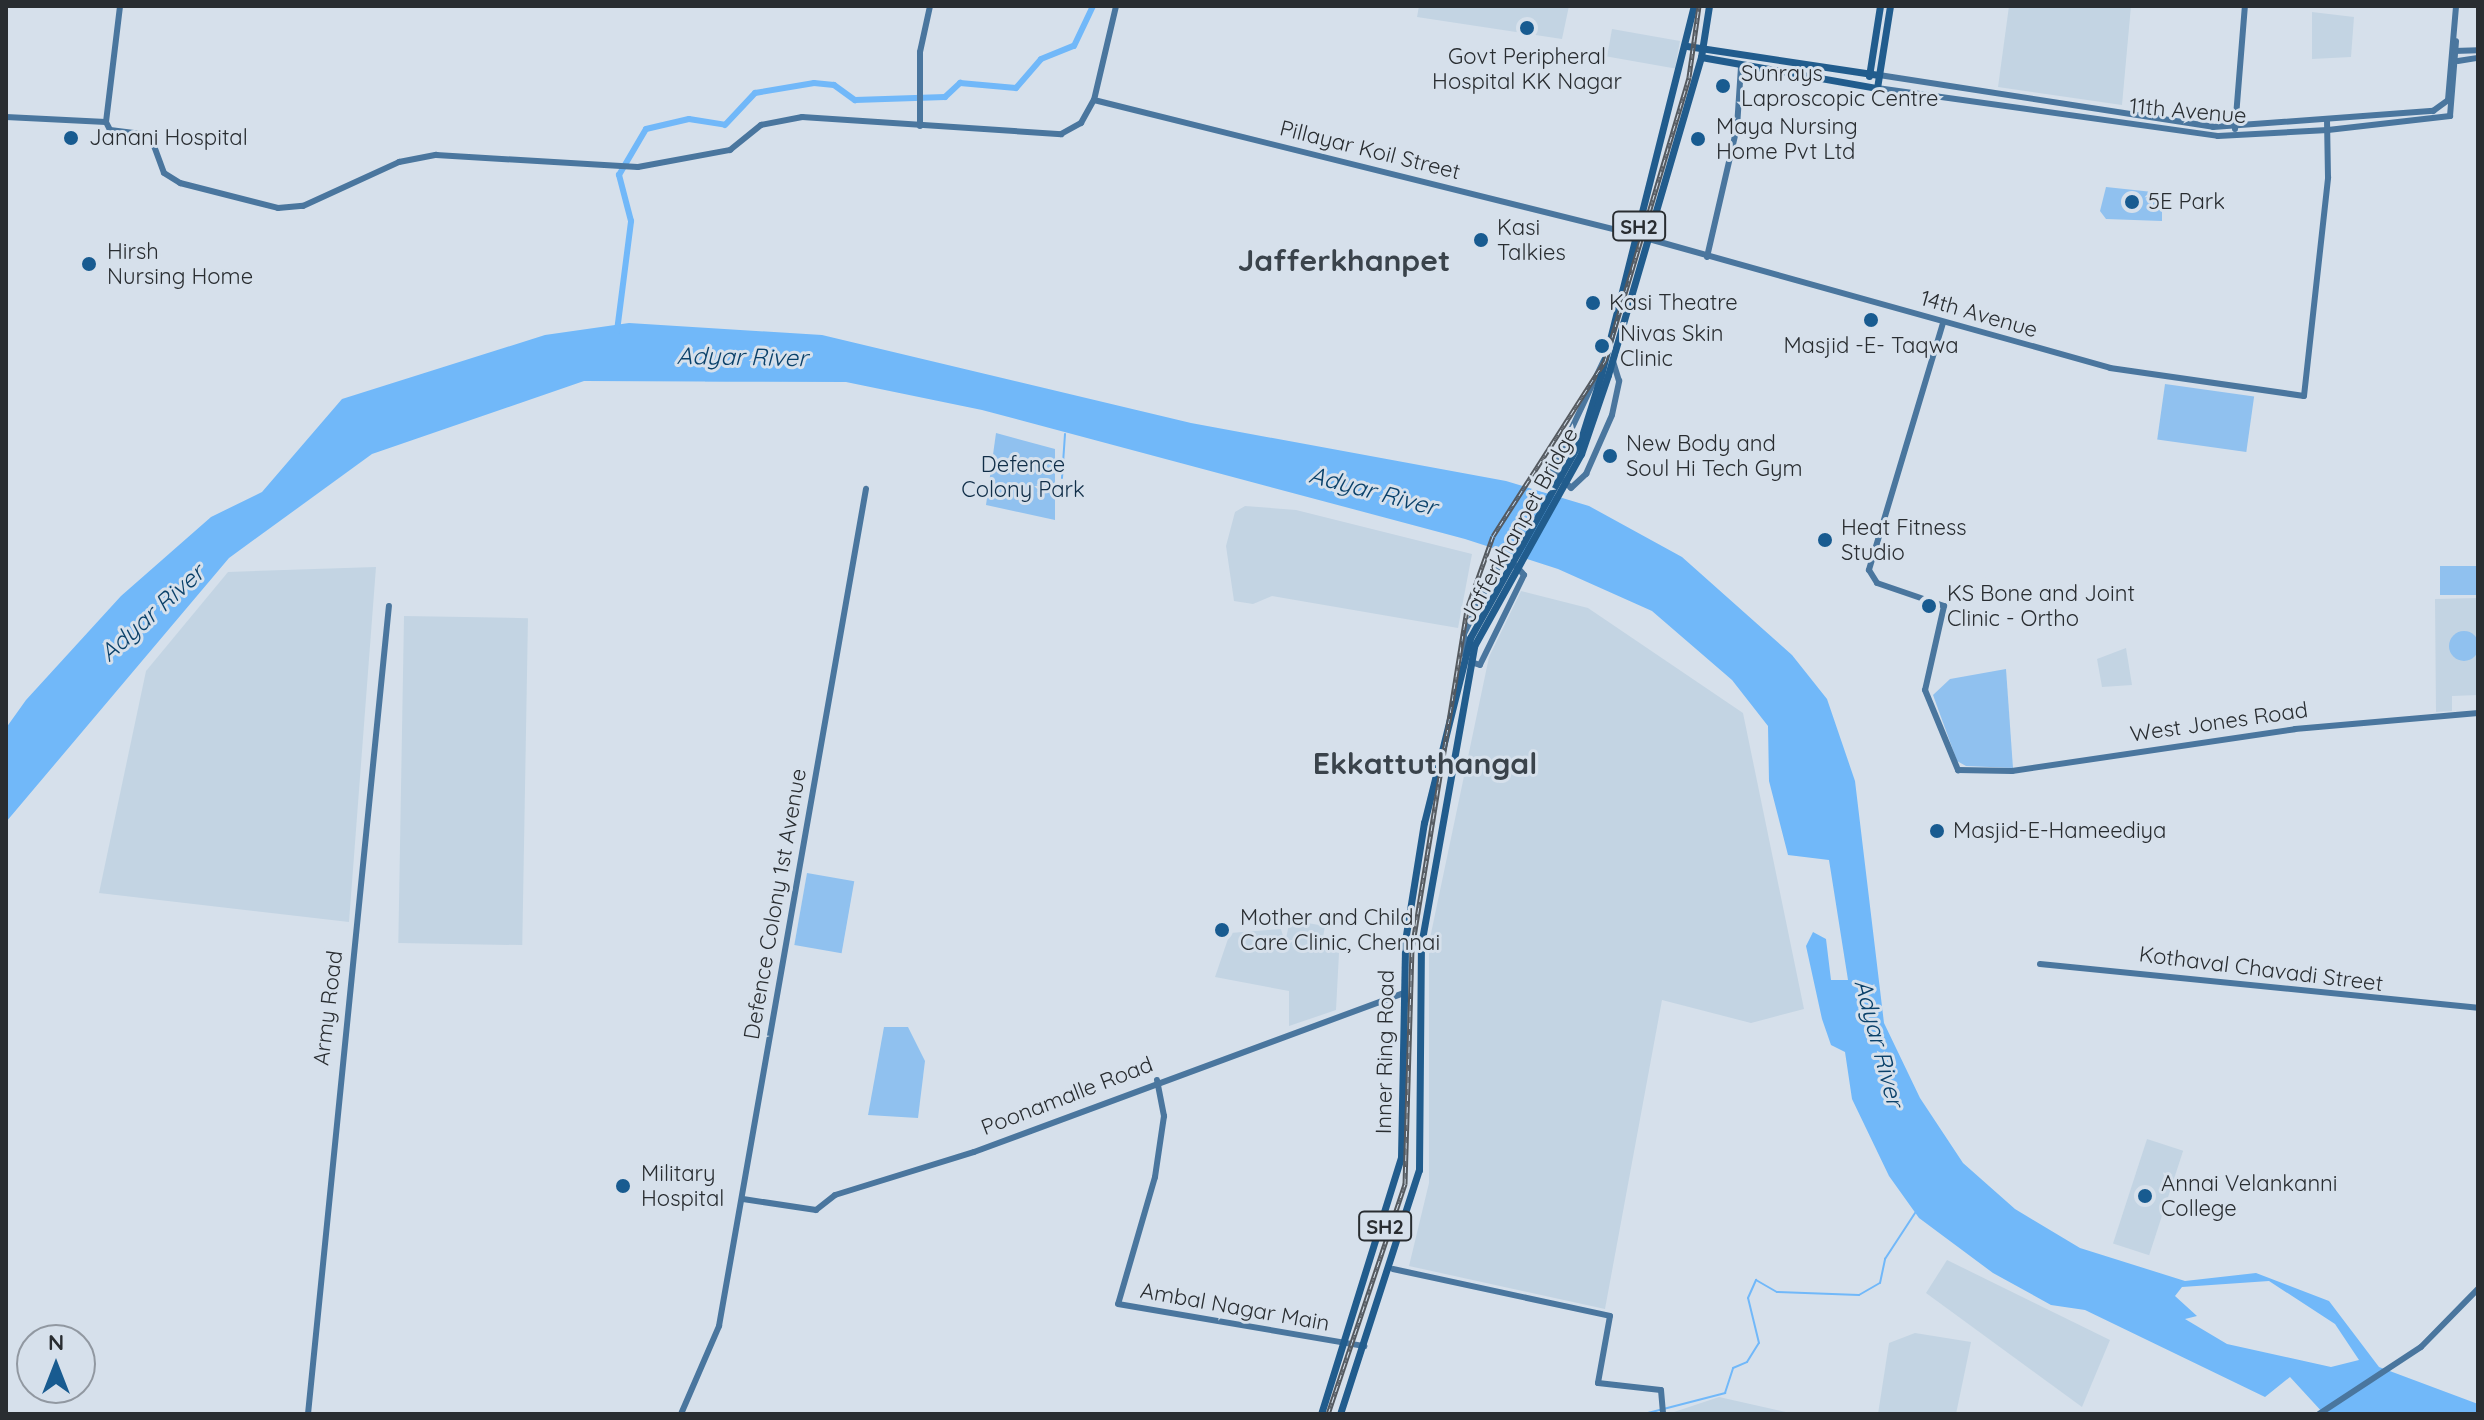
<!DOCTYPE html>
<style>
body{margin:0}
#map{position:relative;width:2484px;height:1420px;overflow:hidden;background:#d6e0eb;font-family:Quicksand,sans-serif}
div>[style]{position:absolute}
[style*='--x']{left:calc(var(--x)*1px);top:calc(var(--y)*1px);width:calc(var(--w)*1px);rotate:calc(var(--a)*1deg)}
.built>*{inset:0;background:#c3d4e3;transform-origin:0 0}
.green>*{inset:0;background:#90c1ef;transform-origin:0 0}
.round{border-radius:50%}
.water>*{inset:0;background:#71b8f9}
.stream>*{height:2px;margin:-1px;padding:0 1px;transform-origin:1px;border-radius:1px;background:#71b8f9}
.canal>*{height:6px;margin:-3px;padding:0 3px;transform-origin:3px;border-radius:3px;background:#71b8f9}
.secondary>*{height:6px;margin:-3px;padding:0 3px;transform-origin:3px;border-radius:3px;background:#4a769e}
.primary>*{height:7px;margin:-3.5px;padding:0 3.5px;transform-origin:3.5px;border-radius:3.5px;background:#215c8d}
.rail>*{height:5px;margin-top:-2.5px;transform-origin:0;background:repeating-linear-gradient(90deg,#d6e0eb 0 6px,#54595f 0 12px);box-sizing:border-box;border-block:2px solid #54595f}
.primary-bridge>*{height:7px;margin:-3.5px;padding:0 3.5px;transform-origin:3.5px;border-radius:3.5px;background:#215c8d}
.dots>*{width:22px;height:22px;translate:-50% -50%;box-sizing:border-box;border:4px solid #d6e0eb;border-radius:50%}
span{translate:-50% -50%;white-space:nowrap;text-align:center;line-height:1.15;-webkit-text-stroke:6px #d6e0eb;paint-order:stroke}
.shield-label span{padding:2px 6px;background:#d6e0eb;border:2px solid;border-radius:6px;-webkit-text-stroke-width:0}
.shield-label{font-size:20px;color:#292d31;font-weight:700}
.poi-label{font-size:22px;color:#292d31}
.left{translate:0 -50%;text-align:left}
.street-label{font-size:22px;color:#292d31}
.park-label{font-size:22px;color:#102e48}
.water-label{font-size:24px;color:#0a416a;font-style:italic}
.district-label{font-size:30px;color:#3a434b;font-weight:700}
.frame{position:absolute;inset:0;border:8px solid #292d31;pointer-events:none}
.north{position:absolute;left:16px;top:1324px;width:80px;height:80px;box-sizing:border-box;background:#d6e0eb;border:2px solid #9198a1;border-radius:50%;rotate:0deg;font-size:22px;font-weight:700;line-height:32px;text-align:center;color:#292d31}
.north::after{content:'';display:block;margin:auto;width:28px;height:36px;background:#185b90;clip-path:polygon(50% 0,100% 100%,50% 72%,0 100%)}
</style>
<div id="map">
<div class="built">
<i style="clip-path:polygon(1419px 6px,1569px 6px,1562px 39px,1417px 17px)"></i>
<i style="clip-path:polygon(2009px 6px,2131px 6px,2122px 105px,1998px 87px)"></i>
<i style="clip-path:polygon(2312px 12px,2354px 17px,2351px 57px,2312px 59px)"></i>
<i style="left:1612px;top:29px;width:69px;height:28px;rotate:10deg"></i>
<i style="clip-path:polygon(1245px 506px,1296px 510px,1472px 554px,1458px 628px,1272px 596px,1253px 604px,1234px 601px,1226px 546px,1235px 512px)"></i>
<i style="clip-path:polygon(376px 567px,349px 922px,99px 893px,146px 671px,228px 572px)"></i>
<i style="clip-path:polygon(1521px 591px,1588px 608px,1743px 713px,1804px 1009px,1751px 1023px,1662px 1000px,1605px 1309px,1409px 1266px,1429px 1183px,1429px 943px,1489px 657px)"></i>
<i style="clip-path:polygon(2478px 598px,2478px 695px,2452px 696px,2452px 711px,2436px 712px,2435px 599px)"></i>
<i style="left:404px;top:616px;width:124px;height:327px;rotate:1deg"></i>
<i style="clip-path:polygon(2126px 648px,2132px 685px,2102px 687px,2097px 659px)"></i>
<i style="clip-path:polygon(1290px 920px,1325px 926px,1321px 949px,1339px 953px,1336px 1010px,1289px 1026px,1289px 991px,1215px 977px,1230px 933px,1281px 929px,1285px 943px)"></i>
<i style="left:2147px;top:1139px;width:38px;height:110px;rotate:18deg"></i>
<i style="clip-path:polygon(1947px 1260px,2110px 1340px,2082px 1407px,1926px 1293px)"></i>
<i style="clip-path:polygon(1915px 1333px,1971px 1342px,1956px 1414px,1878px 1414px,1889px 1343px)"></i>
<i style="clip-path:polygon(1719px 1397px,1795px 1414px,1668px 1414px)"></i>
</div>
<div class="green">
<i style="clip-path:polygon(2106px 187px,2162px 193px,2162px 221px,2106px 219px,2100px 211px)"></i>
<i style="left:2165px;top:384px;width:90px;height:56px;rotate:8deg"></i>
<i style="clip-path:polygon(996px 433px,1055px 449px,1055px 520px,986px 505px)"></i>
<i style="left:2478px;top:566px;width:29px;height:38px;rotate:90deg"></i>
<i class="round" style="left:2449px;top:631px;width:30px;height:30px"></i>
<i style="clip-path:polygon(2006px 669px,2013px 768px,1966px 766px,1957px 761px,1933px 695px,1950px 679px)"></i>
<i style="left:807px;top:873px;width:48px;height:73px;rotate:10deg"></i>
<i style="clip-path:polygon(884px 1027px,908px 1027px,925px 1061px,918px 1118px,868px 1115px)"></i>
</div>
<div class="water">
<i style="clip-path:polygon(evenodd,629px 323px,822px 335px,1191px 423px,1506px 481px,1589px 506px,1682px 557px,1792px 655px,1827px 699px,1855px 781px,1884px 1023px,1920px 1098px,1963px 1163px,2015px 1209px,2080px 1248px,2185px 1281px,2256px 1273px,2329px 1301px,2379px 1367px,2478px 1404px,2478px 1414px,2324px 1414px,2290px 1377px,2265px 1397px,2085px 1310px,2051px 1305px,1993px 1273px,1919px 1218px,1889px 1176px,1852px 1099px,1845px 1052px,1831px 1045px,1822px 1019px,1806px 946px,1813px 932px,1826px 939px,1831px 980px,1848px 980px,1829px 860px,1788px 855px,1769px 781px,1768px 726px,1732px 680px,1652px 611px,1558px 569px,1465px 539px,982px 410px,846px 382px,584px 381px,372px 454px,229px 558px,6px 822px,6px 728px,26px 700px,121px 596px,211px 517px,262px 492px,342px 399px,545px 335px,629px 323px,2269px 1281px,2335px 1324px,2359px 1360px,2331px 1367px,2227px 1344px,2185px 1319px,2197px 1316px,2175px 1296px,2182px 1287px,2269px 1281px)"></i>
</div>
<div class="stream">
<i style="--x:1062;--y:478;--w:44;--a:-86.1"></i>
<i style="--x:1644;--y:1414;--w:84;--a:-14.5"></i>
<i style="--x:1725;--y:1393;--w:26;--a:-72"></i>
<i style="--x:1733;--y:1368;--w:15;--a:-23"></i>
<i style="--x:1747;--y:1362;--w:22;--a:-58"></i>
<i style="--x:1759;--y:1343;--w:46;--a:-103.7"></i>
<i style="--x:1748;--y:1298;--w:20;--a:-66"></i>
<i style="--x:1756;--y:1280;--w:24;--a:30"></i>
<i style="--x:1777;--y:1292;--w:82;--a:2.1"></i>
<i style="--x:1859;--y:1295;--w:24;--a:-30"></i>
<i style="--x:1880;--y:1283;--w:25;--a:-78"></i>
<i style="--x:1885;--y:1259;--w:55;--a:-56.9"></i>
</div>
<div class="canal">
<i style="--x:617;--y:331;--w:111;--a:-82.7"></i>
<i style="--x:631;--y:221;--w:48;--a:-104.6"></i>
<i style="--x:619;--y:175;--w:53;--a:-59.6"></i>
<i style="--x:646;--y:129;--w:44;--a:-13.1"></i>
<i style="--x:689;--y:119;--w:36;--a:9"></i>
<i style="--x:725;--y:125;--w:44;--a:-46.8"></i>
<i style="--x:755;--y:93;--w:60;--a:-9.6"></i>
<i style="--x:814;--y:83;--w:20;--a:6"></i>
<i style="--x:834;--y:85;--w:26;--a:36"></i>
<i style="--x:855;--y:100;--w:90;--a:-1.9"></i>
<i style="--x:945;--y:97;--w:21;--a:-43"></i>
<i style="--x:960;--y:83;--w:56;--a:5.1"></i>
<i style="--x:1016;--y:88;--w:38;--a:-49"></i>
<i style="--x:1041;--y:59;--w:35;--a:-22"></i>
<i style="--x:1074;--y:46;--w:44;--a:-64.6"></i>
</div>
<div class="secondary">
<i style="--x:2454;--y:51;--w:24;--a:-2"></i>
<i style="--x:2458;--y:61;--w:20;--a:-9"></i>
<i style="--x:1879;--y:75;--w:338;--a:8.8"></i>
<i style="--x:2213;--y:127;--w:221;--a:-4.2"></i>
<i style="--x:2433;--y:111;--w:19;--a:-36"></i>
<i style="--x:2448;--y:100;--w:94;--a:-85.1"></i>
<i style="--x:1877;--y:88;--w:344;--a:8"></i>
<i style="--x:2218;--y:136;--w:110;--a:-3.1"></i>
<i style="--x:2328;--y:130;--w:123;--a:-6.5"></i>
<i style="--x:2450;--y:116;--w:75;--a:-85.4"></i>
<i style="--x:1094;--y:100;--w:560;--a:13.96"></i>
<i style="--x:6;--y:117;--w:100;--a:2.9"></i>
<i style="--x:106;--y:122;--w:9;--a:63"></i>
<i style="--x:110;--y:130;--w:40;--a:7.1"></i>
<i style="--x:150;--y:135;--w:40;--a:69.8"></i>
<i style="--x:164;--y:173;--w:19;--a:32"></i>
<i style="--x:180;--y:183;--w:101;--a:14.3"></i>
<i style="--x:278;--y:208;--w:25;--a:-5"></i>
<i style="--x:303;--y:206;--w:106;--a:-24.6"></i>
<i style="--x:399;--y:162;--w:38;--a:-11"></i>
<i style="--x:436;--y:155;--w:202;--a:3.4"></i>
<i style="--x:638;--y:167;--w:94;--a:-10.5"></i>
<i style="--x:730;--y:150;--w:40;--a:-39"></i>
<i style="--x:761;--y:125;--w:42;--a:-11"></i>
<i style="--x:802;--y:117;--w:260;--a:3.8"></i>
<i style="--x:1061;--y:134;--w:23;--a:-29"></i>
<i style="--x:1081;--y:123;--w:26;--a:-61"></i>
<i style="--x:1094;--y:100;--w:97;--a:-76.8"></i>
<i style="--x:106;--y:122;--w:117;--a:-83.1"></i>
<i style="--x:920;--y:126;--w:74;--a:-90"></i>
<i style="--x:920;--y:52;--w:47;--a:-77.7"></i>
<i style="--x:2235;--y:129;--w:123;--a:-85.4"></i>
<i style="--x:1649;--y:239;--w:479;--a:15.6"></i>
<i style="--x:2110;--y:368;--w:196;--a:8.2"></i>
<i style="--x:2304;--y:396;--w:220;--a:-83.7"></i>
<i style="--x:2328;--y:177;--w:58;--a:-91"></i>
<i style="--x:1707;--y:257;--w:133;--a:-77"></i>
<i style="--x:1737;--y:127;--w:60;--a:-86.2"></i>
<i style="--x:1943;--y:323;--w:258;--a:106.7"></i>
<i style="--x:1869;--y:570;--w:15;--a:58"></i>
<i style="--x:1877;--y:583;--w:71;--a:18.9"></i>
<i style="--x:1944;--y:606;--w:86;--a:102.7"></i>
<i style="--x:1925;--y:690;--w:87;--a:67.6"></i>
<i style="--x:1958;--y:770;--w:54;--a:1.1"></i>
<i style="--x:2012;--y:771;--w:286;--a:-8.4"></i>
<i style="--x:2295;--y:729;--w:184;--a:-5"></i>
<i style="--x:1604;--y:360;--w:122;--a:115.3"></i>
<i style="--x:1552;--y:470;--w:26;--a:43"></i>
<i style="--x:1571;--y:488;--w:21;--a:-43"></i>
<i style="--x:1586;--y:474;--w:64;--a:-66.2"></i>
<i style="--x:1612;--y:415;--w:35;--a:-78"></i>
<i style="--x:1619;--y:381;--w:21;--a:-107"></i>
<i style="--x:1464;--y:654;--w:20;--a:-90"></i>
<i style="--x:1464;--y:634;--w:62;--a:-64.3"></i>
<i style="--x:1491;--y:578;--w:18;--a:-56"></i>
<i style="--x:1501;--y:563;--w:15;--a:11"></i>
<i style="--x:1516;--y:566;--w:12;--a:48"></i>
<i style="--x:1524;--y:575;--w:100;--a:116.1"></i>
<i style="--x:1480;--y:665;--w:9;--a:-162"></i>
<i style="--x:2040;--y:964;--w:440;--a:5.7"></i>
<i style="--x:1157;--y:1080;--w:37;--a:79"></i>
<i style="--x:1164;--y:1116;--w:62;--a:98.4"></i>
<i style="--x:1155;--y:1177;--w:132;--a:106.2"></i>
<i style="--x:1118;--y:1304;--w:250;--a:9.7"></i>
<i style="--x:743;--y:1199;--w:74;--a:8.6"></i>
<i style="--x:816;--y:1210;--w:24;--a:-38"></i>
<i style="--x:835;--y:1195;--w:145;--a:-17.2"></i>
<i style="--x:974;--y:1152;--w:458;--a:-20.3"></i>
<i style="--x:1393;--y:1269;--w:222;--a:12.2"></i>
<i style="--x:1610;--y:1316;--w:68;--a:100.2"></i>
<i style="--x:1598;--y:1383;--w:63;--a:6.3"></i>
<i style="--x:1661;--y:1390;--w:24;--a:85"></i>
<i style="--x:308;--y:1414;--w:812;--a:-84.28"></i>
<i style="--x:681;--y:1414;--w:96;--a:-66.6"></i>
<i style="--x:719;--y:1326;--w:850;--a:-80.04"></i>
<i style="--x:2319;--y:1414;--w:122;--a:-33.3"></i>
<i style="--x:2421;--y:1347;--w:81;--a:-45.5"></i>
</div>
<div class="primary">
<i style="--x:1687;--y:46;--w:194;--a:8.6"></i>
<i style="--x:1701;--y:57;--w:179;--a:10"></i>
<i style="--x:1877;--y:88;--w:83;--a:-81"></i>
<i style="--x:1869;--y:76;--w:71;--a:-81.1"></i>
<i style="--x:1601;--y:375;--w:381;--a:-75.9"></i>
<i style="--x:1608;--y:375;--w:331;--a:-73.7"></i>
<i style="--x:1701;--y:57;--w:52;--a:-81.1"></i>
<i style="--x:1321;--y:1414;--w:269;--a:-72.7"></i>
<i style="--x:1401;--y:1157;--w:216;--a:-88.9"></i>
<i style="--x:1405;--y:941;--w:120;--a:-80.9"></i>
<i style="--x:1424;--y:823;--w:191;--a:-76"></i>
<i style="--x:1340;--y:1414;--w:256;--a:-72.1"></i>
<i style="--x:1419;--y:1170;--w:225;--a:-89.5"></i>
<i style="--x:1421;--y:945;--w:304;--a:-79.9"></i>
</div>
<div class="rail">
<i style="--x:1328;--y:1414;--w:243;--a:-71.5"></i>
<i style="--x:1405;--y:1184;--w:235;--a:-88.3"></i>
<i style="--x:1412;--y:949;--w:344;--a:-80.8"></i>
<i style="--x:1467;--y:609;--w:77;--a:-70.4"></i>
<i style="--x:1493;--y:536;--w:208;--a:-57.4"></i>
<i style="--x:1605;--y:361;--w:296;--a:-73.5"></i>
<i style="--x:1689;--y:77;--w:72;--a:-82"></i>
</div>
<div class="primary-bridge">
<i style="--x:1470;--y:638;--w:228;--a:-60.8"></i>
<i style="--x:1581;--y:439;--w:67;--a:-72.6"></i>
<i style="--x:1474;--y:646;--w:220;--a:-60.9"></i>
<i style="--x:1581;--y:454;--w:83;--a:-71.1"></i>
</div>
<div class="dots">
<i style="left:1527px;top:28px;background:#185b90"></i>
<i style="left:1723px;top:86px;background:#185b90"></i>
<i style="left:71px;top:138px;background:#185b90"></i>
<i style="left:1698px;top:139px;background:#185b90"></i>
<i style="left:2132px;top:202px;background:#185b90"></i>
<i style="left:1481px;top:240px;background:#185b90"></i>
<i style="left:89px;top:264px;background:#185b90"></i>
<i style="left:1593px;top:303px;background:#185b90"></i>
<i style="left:1871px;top:320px;background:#185b90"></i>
<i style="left:1602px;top:346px;background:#185b90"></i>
<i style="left:1610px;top:456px;background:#185b90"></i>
<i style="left:1825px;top:540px;background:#185b90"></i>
<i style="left:1929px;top:606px;background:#185b90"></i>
<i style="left:1937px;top:831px;background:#185b90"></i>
<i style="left:1222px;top:930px;background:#185b90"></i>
<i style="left:623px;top:1186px;background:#185b90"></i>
<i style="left:2145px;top:1196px;background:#185b90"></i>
</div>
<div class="shield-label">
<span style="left:1639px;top:226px">SH2</span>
<span style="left:1385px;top:1226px">SH2</span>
</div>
<div class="poi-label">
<span style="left:1527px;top:69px">Govt Peripheral<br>Hospital KK Nagar</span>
<span class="left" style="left:1741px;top:86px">Sunrays<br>Laproscopic Centre</span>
<span class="left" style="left:1716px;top:139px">Maya Nursing<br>Home Pvt Ltd</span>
<span class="left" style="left:89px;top:138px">Janani Hospital</span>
<span class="left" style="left:2148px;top:202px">5E Park</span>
<span class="left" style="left:1497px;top:240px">Kasi<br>Talkies</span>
<span class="left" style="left:107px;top:264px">Hirsh<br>Nursing Home</span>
<span class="left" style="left:1609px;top:303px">Kasi Theatre</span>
<span class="left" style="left:1620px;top:346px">Nivas Skin<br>Clinic</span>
<span style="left:1871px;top:346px">Masjid -E- Taqwa</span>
<span class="left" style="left:1626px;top:456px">New Body and<br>Soul Hi Tech Gym</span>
<span class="left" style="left:1841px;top:540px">Heat Fitness<br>Studio</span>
<span class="left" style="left:1947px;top:606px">KS Bone and Joint<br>Clinic - Ortho</span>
<span class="left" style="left:1953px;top:831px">Masjid-E-Hameediya</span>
<span class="left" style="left:1240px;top:930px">Mother and Child<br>Care Clinic, Chennai</span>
<span class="left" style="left:641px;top:1186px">Military<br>Hospital</span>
<span class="left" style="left:2161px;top:1196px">Annai Velankanni<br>College</span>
</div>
<div class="street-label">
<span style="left:2188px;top:111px;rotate:5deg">11th Avenue</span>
<span style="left:1370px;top:150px;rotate:14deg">Pillayar Koil Street</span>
<span style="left:1979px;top:314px;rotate:16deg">14th Avenue</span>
<span style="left:1519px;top:525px;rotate:-61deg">Jafferkhanpet Bridge</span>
<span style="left:2219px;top:722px;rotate:-8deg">West Jones Road</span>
<span style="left:775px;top:904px;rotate:-80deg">Defence Colony 1st Avenue</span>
<span style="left:2261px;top:969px;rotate:7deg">Kothaval Chavadi Street</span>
<span style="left:328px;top:1008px;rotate:-83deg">Army Road</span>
<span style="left:1385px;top:1052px;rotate:-89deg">Inner Ring Road</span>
<span style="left:1067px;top:1096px;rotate:-21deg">Poonamalle Road</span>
<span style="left:1235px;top:1307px;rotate:10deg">Ambal Nagar Main</span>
</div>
<div class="park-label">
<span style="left:1023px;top:477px">Defence<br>Colony Park</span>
</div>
<div class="water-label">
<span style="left:742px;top:357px;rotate:1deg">Adyar River</span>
<span style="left:1373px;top:491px;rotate:15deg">Adyar River</span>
<span style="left:152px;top:613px;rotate:-42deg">Adyar River</span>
<span style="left:1879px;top:1043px;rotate:75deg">Adyar River</span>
</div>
<div class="district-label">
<span style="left:1344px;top:260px">Jafferkhanpet</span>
<span style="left:1425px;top:763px">Ekkattuthangal</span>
</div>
<div class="frame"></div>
<div class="north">N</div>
</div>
